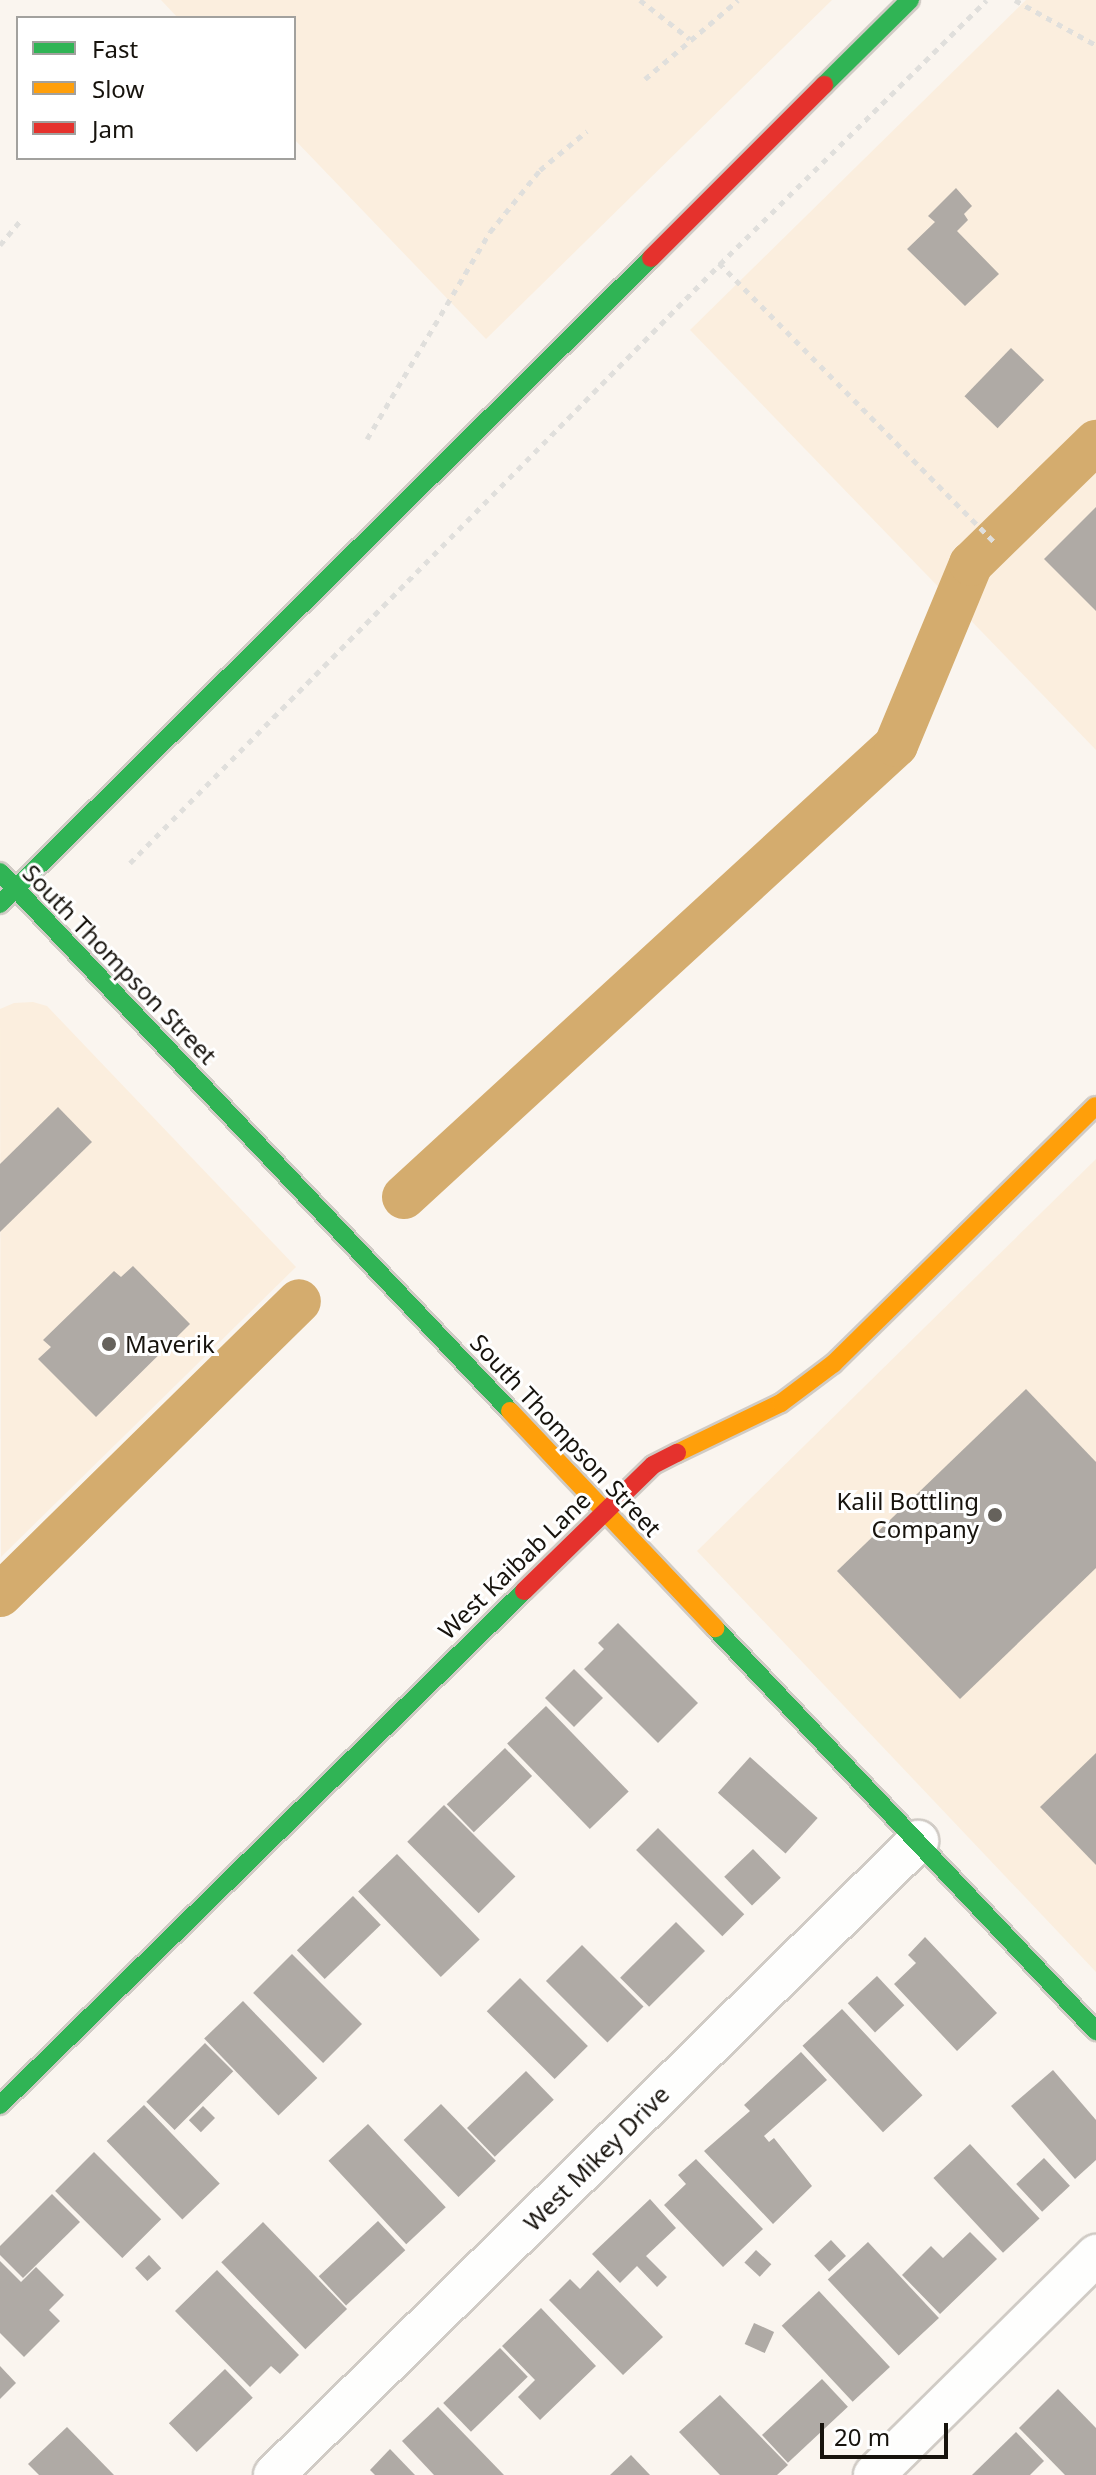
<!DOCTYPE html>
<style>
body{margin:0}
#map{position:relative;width:1096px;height:2475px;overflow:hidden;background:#faf5ef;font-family:"Noto Sans",sans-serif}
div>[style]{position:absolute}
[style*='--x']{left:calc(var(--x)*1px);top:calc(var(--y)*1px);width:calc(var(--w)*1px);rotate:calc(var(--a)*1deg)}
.built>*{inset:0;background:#fbeede}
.canal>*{height:44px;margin:-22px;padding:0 22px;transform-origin:22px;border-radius:22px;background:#d4ac6e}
.building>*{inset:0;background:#afaaa5;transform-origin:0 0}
.path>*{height:5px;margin-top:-2.5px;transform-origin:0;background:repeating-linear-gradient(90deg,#e0dfdc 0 6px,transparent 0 12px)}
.roads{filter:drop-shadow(2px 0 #d0cbc5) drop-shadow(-2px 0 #d0cbc5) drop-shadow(0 2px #d0cbc5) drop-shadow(0 -2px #d0cbc5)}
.street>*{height:40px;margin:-20px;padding:0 20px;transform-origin:20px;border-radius:20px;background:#fefefd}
.fast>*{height:18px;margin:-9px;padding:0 9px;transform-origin:9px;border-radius:9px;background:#30b455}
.slow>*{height:18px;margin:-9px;padding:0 9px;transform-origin:9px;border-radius:9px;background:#ff9f0a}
.jam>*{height:18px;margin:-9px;padding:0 9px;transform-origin:9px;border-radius:9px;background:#e5322d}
.dots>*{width:22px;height:22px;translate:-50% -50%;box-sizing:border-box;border:4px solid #fff;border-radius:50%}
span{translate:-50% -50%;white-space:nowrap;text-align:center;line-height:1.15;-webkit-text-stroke:6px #fff;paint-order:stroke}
.street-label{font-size:24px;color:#17130d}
.poi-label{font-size:24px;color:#17130d}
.left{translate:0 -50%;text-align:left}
.right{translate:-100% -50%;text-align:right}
.legend{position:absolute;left:16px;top:16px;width:280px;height:144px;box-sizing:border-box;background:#fff;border:2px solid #a2a19e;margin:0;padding:10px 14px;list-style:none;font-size:24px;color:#17130d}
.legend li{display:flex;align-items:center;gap:16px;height:40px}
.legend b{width:40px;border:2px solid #a2a19e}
.scale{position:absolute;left:820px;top:2423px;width:128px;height:36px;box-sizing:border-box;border:4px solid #17130d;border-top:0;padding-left:10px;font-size:24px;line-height:28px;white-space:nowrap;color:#17130d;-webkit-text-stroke:6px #fff;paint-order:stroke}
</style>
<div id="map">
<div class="built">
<i style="clip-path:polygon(161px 0,832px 0,486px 339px,294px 139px,294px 18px,178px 18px)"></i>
<i style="clip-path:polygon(1026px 0,1096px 0,1096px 750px,690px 330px)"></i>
<i style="clip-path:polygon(33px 1002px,47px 1006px,296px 1267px,1px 1557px,0 1009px,14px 1003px)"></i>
<i style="clip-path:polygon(1096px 1159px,1096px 1972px,697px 1551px)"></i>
</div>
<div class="canal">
<i style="--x:404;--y:1197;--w:668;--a:-42.57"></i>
<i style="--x:896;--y:745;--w:196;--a:-67.5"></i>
<i style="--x:971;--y:564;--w:175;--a:-44.3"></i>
<i style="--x:0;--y:1595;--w:419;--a:-44.5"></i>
</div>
<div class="building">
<i style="clip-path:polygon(956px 188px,972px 206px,964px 214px,968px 220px,957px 231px,999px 274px,965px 306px,907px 249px,935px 222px,928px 216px)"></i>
<i style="left:1011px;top:348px;width:46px;height:67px;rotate:44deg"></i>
<i style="clip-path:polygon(1096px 507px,1096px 611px,1044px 559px)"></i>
<i style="clip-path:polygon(58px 1107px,92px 1142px,0 1232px,0 1164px)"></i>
<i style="clip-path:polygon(133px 1266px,190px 1324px,96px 1417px,38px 1359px,51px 1347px,43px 1340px,114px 1271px,121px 1277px)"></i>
<i style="clip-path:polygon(1026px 1389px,1096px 1462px,1096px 1568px,960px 1699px,837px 1571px)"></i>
<i style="clip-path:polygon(618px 1623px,698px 1703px,658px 1743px,584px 1669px,604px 1649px,598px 1643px)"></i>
<i style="left:574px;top:1669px;width:41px;height:41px;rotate:45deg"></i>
<i style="left:546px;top:1706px;width:119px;height:54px;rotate:46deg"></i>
<i style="left:505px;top:1748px;width:39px;height:81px;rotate:46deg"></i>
<i style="clip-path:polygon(1096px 1753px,1096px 1865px,1040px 1807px)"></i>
<i style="left:750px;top:1757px;width:91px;height:48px;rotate:42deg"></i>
<i style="left:444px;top:1805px;width:101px;height:52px;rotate:45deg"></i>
<i style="left:658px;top:1828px;width:122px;height:31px;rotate:45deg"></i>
<i style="left:753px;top:1849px;width:40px;height:40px;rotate:46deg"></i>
<i style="left:397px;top:1854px;width:119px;height:54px;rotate:46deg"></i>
<i style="left:353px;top:1896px;width:40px;height:78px;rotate:46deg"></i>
<i style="left:676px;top:1922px;width:41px;height:79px;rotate:45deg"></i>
<i style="clip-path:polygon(925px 1937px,997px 2013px,957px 2051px,894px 1984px,916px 1963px,908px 1955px)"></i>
<i style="left:582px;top:1945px;width:87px;height:51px;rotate:45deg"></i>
<i style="left:292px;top:1954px;width:99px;height:55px;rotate:45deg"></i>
<i style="left:877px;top:1976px;width:40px;height:40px;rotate:47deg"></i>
<i style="left:520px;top:1978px;width:96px;height:47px;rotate:45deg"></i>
<i style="left:243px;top:2001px;width:107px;height:54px;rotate:46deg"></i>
<i style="left:842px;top:2009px;width:118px;height:54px;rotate:47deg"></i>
<i style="left:205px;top:2043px;width:40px;height:83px;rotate:45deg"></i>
<i style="clip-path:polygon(801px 2052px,827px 2080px,764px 2136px,769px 2142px,774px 2138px,812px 2186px,773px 2224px,704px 2151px,750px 2111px,744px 2105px)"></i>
<i style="clip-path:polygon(1053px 2070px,1096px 2120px,1096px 2160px,1075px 2179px,1011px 2106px)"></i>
<i style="left:526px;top:2071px;width:40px;height:82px;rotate:46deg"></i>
<i style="left:441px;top:2104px;width:79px;height:52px;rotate:46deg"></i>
<i style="left:144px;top:2105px;width:109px;height:52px;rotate:46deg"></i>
<i style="left:203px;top:2106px;width:17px;height:20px;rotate:45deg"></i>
<i style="left:368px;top:2124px;width:114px;height:54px;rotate:47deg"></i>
<i style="left:970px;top:2144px;width:102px;height:50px;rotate:47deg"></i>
<i style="left:94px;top:2152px;width:95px;height:55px;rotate:45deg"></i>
<i style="left:1044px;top:2158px;width:38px;height:38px;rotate:47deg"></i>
<i style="clip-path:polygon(696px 2159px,763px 2229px,723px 2267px,664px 2205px,686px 2184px,678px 2175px)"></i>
<i style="clip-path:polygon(52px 2194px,80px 2222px,23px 2278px,0 2255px,0 2246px)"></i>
<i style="clip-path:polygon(650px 2199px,676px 2228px,646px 2256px,667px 2277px,657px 2287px,637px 2266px,620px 2283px,592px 2254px)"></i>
<i style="left:378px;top:2221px;width:40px;height:81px;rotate:47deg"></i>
<i style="left:263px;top:2222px;width:121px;height:58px;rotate:46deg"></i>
<i style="clip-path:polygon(970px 2232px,997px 2259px,940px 2314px,902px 2275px,931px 2246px,943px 2258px)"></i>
<i style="left:831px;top:2240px;width:22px;height:23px;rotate:47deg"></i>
<i style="left:868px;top:2242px;width:104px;height:55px;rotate:47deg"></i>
<i style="left:756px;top:2250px;width:21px;height:17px;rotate:43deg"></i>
<i style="left:149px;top:2255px;width:18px;height:19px;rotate:47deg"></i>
<i style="clip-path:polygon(0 2261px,21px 2282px,36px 2267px,64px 2295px,49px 2310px,60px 2321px,24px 2357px,0 2333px)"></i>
<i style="clip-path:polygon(217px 2270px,299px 2355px,280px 2374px,271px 2366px,250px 2387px,175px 2311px)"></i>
<i style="clip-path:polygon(598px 2270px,663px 2337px,623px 2375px,549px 2300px,570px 2279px,580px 2289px)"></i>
<i style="left:819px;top:2291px;width:104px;height:51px;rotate:47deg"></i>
<i style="clip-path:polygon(541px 2308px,596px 2366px,540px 2420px,518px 2397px,535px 2380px,502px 2346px)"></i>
<i style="left:754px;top:2323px;width:22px;height:23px;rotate:24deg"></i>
<i style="left:500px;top:2348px;width:40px;height:79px;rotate:46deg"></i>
<i style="clip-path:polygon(0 2366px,16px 2383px,0 2399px)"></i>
<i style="left:225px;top:2369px;width:40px;height:78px;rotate:46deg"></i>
<i style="left:822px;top:2379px;width:38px;height:82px;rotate:47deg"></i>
<i style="clip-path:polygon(1058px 2389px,1096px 2428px,1096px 2475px,1065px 2475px,1019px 2428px)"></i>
<i style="clip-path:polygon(720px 2395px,788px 2465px,777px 2475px,720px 2475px,679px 2432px)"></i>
<i style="clip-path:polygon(438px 2407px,504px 2475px,434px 2475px,402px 2441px)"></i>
<i style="clip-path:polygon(67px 2427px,114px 2475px,39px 2475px,28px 2464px)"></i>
<i style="clip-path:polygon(1016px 2432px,1044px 2461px,1030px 2475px,972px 2475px)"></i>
<i style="clip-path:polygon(390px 2449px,415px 2475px,375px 2475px,370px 2470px)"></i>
<i style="clip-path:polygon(631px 2455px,650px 2475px,610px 2475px)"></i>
</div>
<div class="path">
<i style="--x:640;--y:0;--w:63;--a:38"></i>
<i style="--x:1015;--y:0;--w:93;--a:29.1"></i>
<i style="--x:645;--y:79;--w:122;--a:-40.3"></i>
<i style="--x:0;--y:245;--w:33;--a:-50"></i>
<i style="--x:719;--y:263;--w:392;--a:45.4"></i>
<i style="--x:367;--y:439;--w:241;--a:-59.3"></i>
<i style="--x:490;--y:232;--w:80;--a:-51.1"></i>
<i style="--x:540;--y:170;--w:61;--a:-39.7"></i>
<i style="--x:130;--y:863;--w:841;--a:-45.43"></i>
<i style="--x:720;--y:264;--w:375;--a:-44.7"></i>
</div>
<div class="roads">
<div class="street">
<i style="--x:274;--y:2475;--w:904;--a:-44.55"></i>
<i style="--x:874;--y:2475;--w:313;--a:-44.7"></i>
</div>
<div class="fast">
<i style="--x:824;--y:85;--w:121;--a:-44.7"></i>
<i style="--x:0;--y:872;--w:742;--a:46.58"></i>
<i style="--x:0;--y:904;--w:917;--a:-44.78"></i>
<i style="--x:715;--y:1628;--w:555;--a:46.61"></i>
<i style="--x:0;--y:2105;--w:734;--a:-44.45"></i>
</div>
<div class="slow">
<i style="--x:510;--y:1411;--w:299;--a:46.6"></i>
<i style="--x:677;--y:1453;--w:115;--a:-25.7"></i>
<i style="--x:781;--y:1403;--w:65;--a:-36.9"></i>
<i style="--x:833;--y:1364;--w:368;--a:-44.5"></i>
</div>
<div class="jam">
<i style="--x:651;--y:258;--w:245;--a:-45"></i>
<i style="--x:524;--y:1591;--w:180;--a:-44.3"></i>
<i style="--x:653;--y:1465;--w:27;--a:-27"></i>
</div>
</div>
<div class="dots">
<i style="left:109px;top:1344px;background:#66625c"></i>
<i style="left:995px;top:1515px;background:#66625c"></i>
</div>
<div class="street-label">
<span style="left:120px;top:964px;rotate:46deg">South Thompson Street</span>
<span style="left:566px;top:1435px;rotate:47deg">South Thompson Street</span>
<span style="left:514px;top:1565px;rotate:-44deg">West Kaibab Lane</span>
<span style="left:596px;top:2158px;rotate:-45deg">West Mikey Drive</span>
</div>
<div class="poi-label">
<span class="left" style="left:125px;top:1344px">Maverik</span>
<span class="right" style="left:979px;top:1515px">Kalil Bottling<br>Company</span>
</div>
<ul class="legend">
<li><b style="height:10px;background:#30b455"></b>Fast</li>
<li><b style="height:10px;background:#ff9f0a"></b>Slow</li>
<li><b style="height:10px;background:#e5322d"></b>Jam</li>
</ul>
<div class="scale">20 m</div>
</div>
